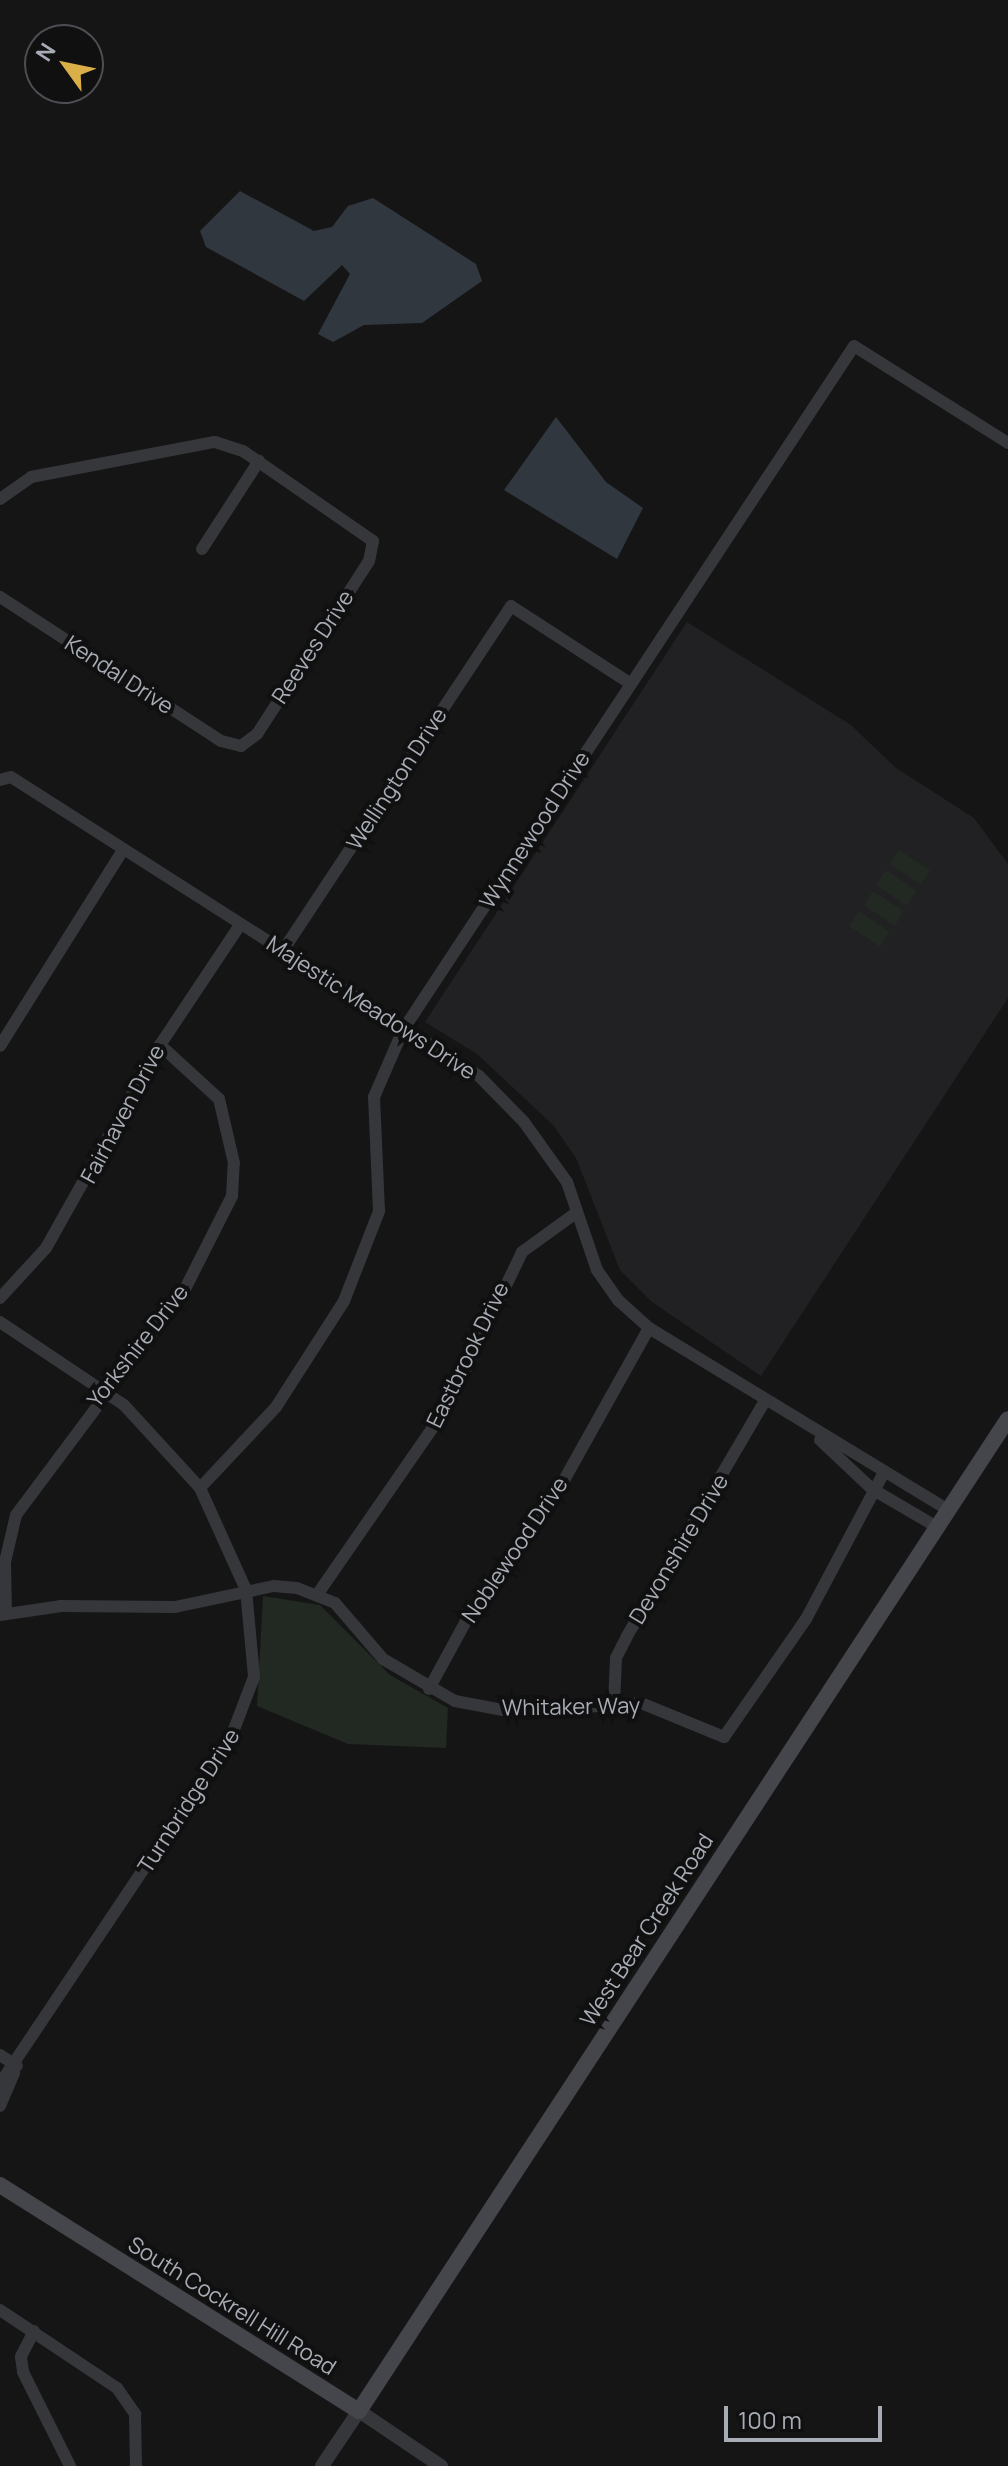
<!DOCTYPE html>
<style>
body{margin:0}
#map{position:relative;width:1008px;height:2466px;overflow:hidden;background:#151516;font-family:Manrope,sans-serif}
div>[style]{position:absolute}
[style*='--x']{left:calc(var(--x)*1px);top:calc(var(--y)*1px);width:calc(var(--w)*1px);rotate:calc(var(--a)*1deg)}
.built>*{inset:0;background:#212123}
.green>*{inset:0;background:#222822;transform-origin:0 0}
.water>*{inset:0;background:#30373e}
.minor>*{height:12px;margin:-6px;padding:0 6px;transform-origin:6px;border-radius:6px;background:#36373b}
.tertiary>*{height:14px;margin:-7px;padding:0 7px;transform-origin:7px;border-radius:7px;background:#36373b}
.secondary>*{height:16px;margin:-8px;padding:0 8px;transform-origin:8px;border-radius:8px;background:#45464b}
span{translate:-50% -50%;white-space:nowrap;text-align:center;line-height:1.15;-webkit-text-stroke:8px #101011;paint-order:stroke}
.street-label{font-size:22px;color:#a8acb5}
.north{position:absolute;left:24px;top:24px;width:80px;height:80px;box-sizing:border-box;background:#101011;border:2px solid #4d4e53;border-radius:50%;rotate:303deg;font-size:22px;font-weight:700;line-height:32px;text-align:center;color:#a8acb5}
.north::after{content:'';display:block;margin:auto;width:28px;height:36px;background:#dbaf48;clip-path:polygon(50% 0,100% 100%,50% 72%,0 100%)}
.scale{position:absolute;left:724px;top:2406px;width:158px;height:36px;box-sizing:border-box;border:4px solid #a8acb5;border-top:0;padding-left:10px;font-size:24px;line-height:28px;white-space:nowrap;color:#a8acb5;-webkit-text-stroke:6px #101011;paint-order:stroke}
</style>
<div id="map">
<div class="built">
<i style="clip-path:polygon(687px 622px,851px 725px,896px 768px,974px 818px,1008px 864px,1008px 998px,761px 1376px,652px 1302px,620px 1270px,576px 1158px,553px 1125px,477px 1054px,425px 1022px)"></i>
</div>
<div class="green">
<i style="left:899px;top:850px;width:37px;height:17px;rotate:33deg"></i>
<i style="left:886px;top:870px;width:37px;height:18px;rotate:34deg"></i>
<i style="left:873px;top:891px;width:37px;height:17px;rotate:33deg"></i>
<i style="left:859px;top:911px;width:37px;height:18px;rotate:34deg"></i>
<i style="clip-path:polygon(263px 1596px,320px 1605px,390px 1675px,448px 1708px,446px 1748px,348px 1744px,257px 1706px)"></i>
</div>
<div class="water">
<i style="clip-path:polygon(240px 191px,314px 231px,332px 227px,348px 206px,373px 198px,476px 264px,482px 281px,422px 323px,364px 325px,333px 342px,318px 334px,350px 274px,342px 265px,304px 301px,206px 247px,200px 231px)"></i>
<i style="clip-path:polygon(556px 417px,606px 482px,643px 508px,617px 559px,504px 490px)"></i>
</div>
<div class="minor">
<i style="--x:0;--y:499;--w:38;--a:-35"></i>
<i style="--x:31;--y:477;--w:187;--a:-10.8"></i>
<i style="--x:215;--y:442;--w:29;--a:18"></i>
<i style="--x:243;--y:451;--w:158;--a:34.7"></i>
<i style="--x:373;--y:541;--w:20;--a:101"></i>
<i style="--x:369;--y:561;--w:206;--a:122.9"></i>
<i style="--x:257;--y:734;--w:20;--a:143"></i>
<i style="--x:241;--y:746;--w:21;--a:-166"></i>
<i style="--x:221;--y:741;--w:264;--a:-146.9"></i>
<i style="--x:202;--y:549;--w:105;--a:-57.1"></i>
<i style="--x:0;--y:780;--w:11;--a:-15"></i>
<i style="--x:11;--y:777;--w:555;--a:32.57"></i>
<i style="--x:479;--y:1076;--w:64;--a:45.6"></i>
<i style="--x:524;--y:1122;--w:74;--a:54.4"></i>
<i style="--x:567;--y:1182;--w:93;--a:71.2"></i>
<i style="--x:597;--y:1270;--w:37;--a:55"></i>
<i style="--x:618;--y:1300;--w:42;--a:42.1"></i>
<i style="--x:649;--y:1328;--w:350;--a:31.3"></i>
<i style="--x:282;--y:952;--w:415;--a:-56.5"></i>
<i style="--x:511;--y:606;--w:143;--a:33"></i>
<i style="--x:0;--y:1046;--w:231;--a:-57.9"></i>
<i style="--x:0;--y:1298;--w:68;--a:-47.4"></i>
<i style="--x:46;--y:1248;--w:233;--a:-60.7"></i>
<i style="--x:160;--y:1045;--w:144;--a:-56.3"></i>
<i style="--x:0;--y:1322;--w:149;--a:33.8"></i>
<i style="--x:124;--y:1405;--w:113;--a:47.5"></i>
<i style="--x:200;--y:1488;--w:112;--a:65.7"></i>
<i style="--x:246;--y:1590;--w:87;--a:84.7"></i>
<i style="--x:254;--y:1677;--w:67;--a:110.9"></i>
<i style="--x:230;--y:1740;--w:414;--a:123.8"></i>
<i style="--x:820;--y:1440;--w:71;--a:43.3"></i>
<i style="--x:872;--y:1489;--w:75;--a:30.3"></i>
<i style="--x:200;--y:1488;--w:111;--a:-46.8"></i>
<i style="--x:276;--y:1407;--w:126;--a:-57.3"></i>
<i style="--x:344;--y:1301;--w:97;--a:-68.7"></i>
<i style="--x:379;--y:1211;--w:114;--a:-92.5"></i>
<i style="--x:374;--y:1097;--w:73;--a:-66.6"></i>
<i style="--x:403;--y:1030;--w:819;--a:-56.6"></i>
<i style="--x:854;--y:346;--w:182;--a:32.2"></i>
<i style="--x:319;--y:1592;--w:226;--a:-55.3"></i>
<i style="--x:448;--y:1406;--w:171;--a:-64.3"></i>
<i style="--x:522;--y:1252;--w:68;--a:-36"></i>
<i style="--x:6;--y:1614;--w:52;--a:-91.1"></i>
<i style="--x:5;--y:1562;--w:48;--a:-76.8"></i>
<i style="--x:16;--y:1515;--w:282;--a:-53.2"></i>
<i style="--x:185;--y:1289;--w:104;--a:-63.2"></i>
<i style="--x:232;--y:1196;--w:33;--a:-87"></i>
<i style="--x:234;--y:1163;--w:66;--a:-103.2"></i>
<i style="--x:219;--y:1099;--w:80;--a:-137.5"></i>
<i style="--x:0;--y:1615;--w:62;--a:-8.4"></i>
<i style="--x:61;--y:1606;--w:114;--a:0.5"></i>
<i style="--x:175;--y:1607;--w:101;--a:-12"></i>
<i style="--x:274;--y:1586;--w:23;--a:5"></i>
<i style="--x:297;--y:1588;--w:41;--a:21.5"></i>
<i style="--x:335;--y:1603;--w:74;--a:49.4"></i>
<i style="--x:383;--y:1659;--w:83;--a:30.3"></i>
<i style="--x:455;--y:1701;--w:60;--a:10.6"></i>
<i style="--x:514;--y:1712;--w:127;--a:-4.1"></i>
<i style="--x:641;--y:1703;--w:90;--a:22.3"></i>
<i style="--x:724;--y:1737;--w:144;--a:-55.2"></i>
<i style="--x:806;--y:1619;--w:166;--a:-62"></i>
<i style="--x:429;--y:1689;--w:90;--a:-61.4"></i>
<i style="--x:472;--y:1610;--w:129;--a:-53.2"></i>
<i style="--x:549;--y:1507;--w:205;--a:-60.8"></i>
<i style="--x:614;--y:1704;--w:46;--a:-87.5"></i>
<i style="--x:616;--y:1658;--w:25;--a:-63"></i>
<i style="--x:627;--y:1636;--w:273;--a:-59.6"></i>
<i style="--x:0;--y:2055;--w:20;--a:33"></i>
<i style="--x:0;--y:2106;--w:36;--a:-67"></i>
<i style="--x:0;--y:2310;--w:141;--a:33.7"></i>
<i style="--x:117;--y:2388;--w:32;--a:55"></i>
<i style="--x:135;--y:2414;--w:52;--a:88.9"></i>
<i style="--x:34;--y:2331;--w:29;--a:117"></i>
<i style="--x:21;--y:2357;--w:15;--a:82"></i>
<i style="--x:23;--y:2372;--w:105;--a:63.4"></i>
</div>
<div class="tertiary">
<i style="--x:322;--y:2466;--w:66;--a:-56.1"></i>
<i style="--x:359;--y:2411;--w:99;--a:33.9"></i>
</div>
<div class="secondary">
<i style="--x:0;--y:2185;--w:424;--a:32.2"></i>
<i style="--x:359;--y:2411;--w:1185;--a:-56.81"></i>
</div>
<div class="street-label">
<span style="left:313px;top:647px;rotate:-57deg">Reeves Drive</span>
<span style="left:119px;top:675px;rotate:33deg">Kendal Drive</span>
<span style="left:397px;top:779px;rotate:-57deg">Wellington Drive</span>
<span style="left:535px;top:830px;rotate:-57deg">Wynnewood Drive</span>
<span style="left:371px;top:1008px;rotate:33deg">Majestic Meadows Drive</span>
<span style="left:123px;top:1114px;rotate:-62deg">Fairhaven Drive</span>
<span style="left:138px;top:1346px;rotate:-52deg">Yorkshire Drive</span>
<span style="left:468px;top:1355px;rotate:-64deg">Eastbrook Drive</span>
<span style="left:679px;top:1549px;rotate:-59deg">Devonshire Drive</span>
<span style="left:515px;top:1550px;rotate:-56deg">Noblewood Drive</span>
<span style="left:571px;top:1707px;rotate:-1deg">Whitaker Way</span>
<span style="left:189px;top:1801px;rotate:-57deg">Turnbridge Drive</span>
<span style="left:647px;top:1930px;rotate:-57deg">West Bear Creek Road</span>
<span style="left:232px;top:2306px;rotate:32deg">South Cockrell Hill Road</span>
</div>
<div class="north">N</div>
<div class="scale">100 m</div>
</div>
